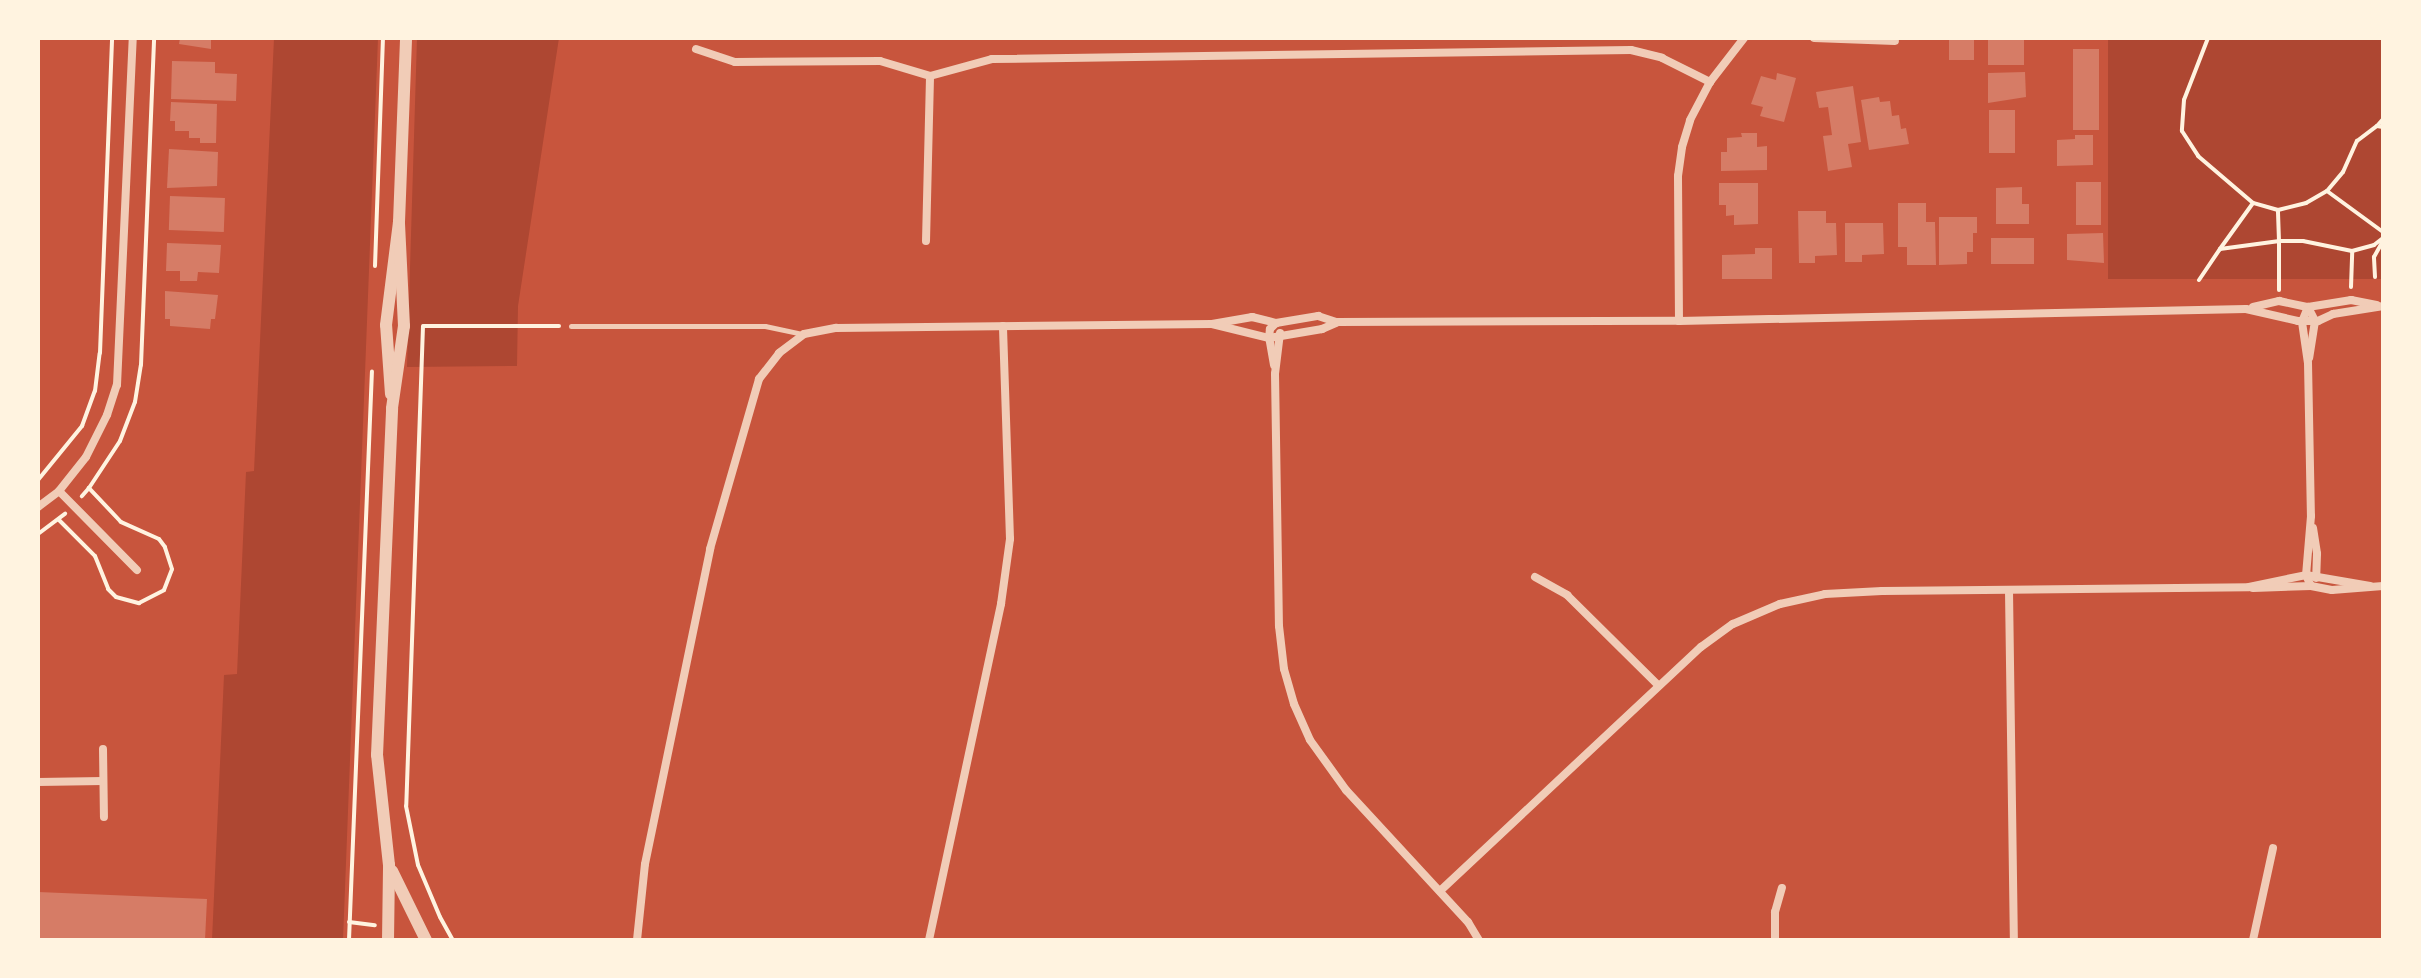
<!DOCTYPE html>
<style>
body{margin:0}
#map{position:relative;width:2421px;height:978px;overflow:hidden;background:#c8553d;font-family:"Zilla Slab",serif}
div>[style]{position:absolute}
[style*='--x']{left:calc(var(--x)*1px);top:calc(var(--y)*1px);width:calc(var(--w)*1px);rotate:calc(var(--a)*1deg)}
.green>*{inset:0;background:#ae4732;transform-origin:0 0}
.building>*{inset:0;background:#d67c66;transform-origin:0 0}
.path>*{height:4px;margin:-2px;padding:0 2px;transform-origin:2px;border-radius:2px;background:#fff3e0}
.service>*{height:5px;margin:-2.5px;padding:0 2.5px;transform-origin:2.5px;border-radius:2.5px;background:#f1ccb7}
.minor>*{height:8px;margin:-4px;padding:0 4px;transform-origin:4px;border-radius:4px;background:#f1ccb7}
.tertiary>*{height:12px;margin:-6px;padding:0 6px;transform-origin:6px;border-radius:6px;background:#f1ccb7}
span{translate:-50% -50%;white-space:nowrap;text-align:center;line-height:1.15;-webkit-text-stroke:8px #fff3e0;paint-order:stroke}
.frame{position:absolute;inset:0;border:40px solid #fff3e0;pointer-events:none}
</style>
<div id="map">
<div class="green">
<i style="clip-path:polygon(274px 38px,378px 38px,343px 940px,212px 940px,224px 675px,237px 674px,246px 472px,254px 471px)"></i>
<i style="clip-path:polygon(417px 38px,559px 38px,518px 306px,517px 366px,407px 367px)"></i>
<i style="left:2108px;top:38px;width:275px;height:241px"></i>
</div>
<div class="building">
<i style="clip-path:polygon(180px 38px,211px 38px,211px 49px,179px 44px)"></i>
<i style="left:1949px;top:38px;width:25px;height:22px"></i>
<i style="left:1988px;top:38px;width:36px;height:27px"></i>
<i style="left:2073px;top:49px;width:26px;height:81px"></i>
<i style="clip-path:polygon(172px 61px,215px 62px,215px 73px,237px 74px,236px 101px,171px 99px)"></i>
<i style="clip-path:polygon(2025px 72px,2026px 97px,1988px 103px,1988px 73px)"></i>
<i style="clip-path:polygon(1777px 73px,1796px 78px,1784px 122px,1760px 116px,1763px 107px,1751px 104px,1761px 76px,1776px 80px)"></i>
<i style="clip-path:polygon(1853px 86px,1861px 142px,1848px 144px,1852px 167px,1828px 171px,1823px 136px,1832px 135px,1828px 107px,1819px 108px,1816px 92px)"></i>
<i style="clip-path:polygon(1879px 97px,1880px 102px,1890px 101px,1892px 116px,1899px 115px,1901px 129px,1906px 128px,1909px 144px,1869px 150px,1861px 100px)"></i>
<i style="clip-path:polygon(171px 102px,217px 104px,216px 143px,200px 143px,200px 138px,189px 138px,189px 131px,175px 131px,175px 121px,170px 121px)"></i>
<i style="left:2015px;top:110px;width:43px;height:26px;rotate:90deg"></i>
<i style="clip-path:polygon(1741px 133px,1757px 133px,1757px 147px,1767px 146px,1767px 170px,1721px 171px,1721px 152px,1727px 152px,1727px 138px,1742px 137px)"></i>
<i style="clip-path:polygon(2075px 135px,2093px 135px,2093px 165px,2057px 166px,2057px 140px,2075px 139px)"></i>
<i style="clip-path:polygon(169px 149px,218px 152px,217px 186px,167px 188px)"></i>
<i style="left:2076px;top:182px;width:25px;height:43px"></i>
<i style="clip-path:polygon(1719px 183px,1758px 183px,1758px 224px,1734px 225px,1734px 215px,1726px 216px,1726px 205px,1719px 205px)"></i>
<i style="clip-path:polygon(2022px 187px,2022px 204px,2029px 204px,2029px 224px,1996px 224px,1996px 188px)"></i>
<i style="left:170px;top:196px;width:55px;height:34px;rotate:2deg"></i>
<i style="clip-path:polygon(1898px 203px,1926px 203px,1926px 222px,1935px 222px,1936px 265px,1907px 265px,1907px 247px,1898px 247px)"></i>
<i style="clip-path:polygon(1798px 211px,1826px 211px,1826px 223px,1836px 223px,1837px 255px,1815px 256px,1815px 263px,1799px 263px)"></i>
<i style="clip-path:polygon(1939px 217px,1977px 217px,1977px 233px,1973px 233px,1973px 252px,1967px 252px,1967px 264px,1939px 265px)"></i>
<i style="clip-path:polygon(1845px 223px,1883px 223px,1884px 254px,1862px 255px,1862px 262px,1845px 262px)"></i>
<i style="clip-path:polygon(2103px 233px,2104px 263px,2067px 260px,2067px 234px)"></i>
<i style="left:2034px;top:238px;width:26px;height:43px;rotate:90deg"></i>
<i style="clip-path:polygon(167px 243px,221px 245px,219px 273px,198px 272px,197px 281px,180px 281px,180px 271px,166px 271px)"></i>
<i style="clip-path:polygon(1755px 248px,1772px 248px,1772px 279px,1722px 279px,1722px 255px,1755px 254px)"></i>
<i style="clip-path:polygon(165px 291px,218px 295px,215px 319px,211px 319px,210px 329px,170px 326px,170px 319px,165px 319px)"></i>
<i style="clip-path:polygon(38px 892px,207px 899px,205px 940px,38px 940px)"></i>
</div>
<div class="path">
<i style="--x:2208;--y:38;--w:66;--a:111.2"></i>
<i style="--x:2184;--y:100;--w:31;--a:94"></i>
<i style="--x:2182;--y:131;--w:30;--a:57"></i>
<i style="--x:2198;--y:156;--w:72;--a:40.5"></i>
<i style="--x:2377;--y:126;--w:9;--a:-49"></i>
<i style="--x:2327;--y:191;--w:69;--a:36.2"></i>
<i style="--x:2278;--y:210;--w:29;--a:-14"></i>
<i style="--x:2306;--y:203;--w:24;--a:-30"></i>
<i style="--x:2327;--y:191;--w:25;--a:-50"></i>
<i style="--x:2343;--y:172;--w:34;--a:-66"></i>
<i style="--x:2357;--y:141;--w:25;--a:-37"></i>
<i style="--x:2377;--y:126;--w:6;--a:9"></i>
<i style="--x:375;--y:266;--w:228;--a:-88"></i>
<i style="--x:2375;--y:277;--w:20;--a:-93"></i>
<i style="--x:2374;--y:257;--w:18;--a:-61"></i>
<i style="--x:2199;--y:280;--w:37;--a:-56"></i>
<i style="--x:2220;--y:249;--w:60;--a:-7.7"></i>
<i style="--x:2279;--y:241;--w:31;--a:-92"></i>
<i style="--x:2278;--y:210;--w:26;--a:-164"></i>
<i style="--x:2253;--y:203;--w:57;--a:125.7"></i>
<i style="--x:2351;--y:287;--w:36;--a:-88"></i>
<i style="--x:2352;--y:251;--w:23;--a:-15"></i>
<i style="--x:2374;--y:245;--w:11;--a:-38"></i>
<i style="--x:2279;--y:290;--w:49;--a:-90"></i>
<i style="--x:2279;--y:241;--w:24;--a:0"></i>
<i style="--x:2303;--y:241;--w:50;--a:11.5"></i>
<i style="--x:423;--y:326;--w:480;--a:92"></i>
<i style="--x:406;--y:806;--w:60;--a:78.5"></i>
<i style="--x:418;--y:865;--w:56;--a:67.1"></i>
<i style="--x:424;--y:326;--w:135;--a:0"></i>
<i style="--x:38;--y:480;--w:70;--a:-50.8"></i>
<i style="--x:82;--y:426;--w:37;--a:-70"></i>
<i style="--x:95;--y:391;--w:38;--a:-83"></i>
<i style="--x:100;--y:353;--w:315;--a:-87.8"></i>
<i style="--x:89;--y:488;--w:56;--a:-56.6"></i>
<i style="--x:120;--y:441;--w:42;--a:-69"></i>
<i style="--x:135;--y:402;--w:37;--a:-81"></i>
<i style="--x:141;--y:365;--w:327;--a:-87.7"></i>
<i style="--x:59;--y:520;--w:51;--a:45"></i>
<i style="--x:95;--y:556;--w:35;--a:68"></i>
<i style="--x:108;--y:589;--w:11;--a:45"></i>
<i style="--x:116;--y:597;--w:24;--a:15"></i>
<i style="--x:139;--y:603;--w:28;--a:-27"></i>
<i style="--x:164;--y:590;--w:22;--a:-69"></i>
<i style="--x:172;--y:569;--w:23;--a:-108"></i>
<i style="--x:165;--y:547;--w:10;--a:-127"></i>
<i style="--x:159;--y:539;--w:42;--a:-155.9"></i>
<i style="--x:121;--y:522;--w:47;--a:-133.3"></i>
<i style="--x:89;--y:488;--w:11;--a:131"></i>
<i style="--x:38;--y:534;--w:34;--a:-37"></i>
<i style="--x:440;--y:917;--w:26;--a:61"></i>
<i style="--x:349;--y:922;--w:26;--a:7"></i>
<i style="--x:349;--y:940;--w:569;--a:-87.69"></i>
</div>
<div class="service">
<i style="--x:571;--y:326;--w:194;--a:0"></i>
<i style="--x:765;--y:326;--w:39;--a:12"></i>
</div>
<div class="minor">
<i style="--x:1814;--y:38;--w:81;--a:2.1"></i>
<i style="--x:696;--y:49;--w:41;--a:18.4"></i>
<i style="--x:735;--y:62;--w:145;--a:-0.4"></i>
<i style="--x:880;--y:61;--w:52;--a:16.7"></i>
<i style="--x:926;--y:241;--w:165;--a:-88.6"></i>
<i style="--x:930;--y:76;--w:64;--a:-15.3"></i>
<i style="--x:992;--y:59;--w:639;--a:-0.81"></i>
<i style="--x:1631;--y:50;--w:32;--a:14"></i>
<i style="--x:1662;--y:58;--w:54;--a:26.6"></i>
<i style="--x:2253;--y:307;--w:27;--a:-13"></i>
<i style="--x:2279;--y:301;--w:30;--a:12"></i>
<i style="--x:2308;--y:307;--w:44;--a:-9.2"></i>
<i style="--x:2351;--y:300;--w:26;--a:11"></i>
<i style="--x:2308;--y:307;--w:16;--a:112"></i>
<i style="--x:2302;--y:322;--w:41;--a:81.7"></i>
<i style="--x:2308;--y:363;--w:153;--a:88.9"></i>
<i style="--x:2311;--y:516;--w:59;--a:94.8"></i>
<i style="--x:2306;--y:575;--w:12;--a:66"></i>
<i style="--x:2308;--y:307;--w:16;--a:63"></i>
<i style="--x:2315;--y:321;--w:37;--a:99"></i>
<i style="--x:1679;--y:321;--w:145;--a:-90.4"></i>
<i style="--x:1678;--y:176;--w:29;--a:-82"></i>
<i style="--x:1682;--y:147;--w:28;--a:-73"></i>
<i style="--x:1690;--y:120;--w:43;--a:-62.2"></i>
<i style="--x:1710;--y:82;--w:56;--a:-52.3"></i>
<i style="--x:1212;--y:324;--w:41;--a:-9.9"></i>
<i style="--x:1252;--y:317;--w:25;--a:14"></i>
<i style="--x:1276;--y:323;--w:43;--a:-9.5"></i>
<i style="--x:1318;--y:316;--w:20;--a:18"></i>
<i style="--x:1337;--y:322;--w:342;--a:-0.2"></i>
<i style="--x:1679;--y:321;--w:567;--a:-1.21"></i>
<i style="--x:2246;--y:309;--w:53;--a:13"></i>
<i style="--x:2298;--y:321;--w:20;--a:0"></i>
<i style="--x:2318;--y:321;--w:17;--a:-25"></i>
<i style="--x:2333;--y:314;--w:51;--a:-9.1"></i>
<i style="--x:1280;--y:333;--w:41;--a:97"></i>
<i style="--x:1275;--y:374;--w:252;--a:89.1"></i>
<i style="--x:1279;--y:626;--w:43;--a:83.4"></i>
<i style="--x:1284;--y:669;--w:36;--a:74"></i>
<i style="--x:1294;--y:704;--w:39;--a:66"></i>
<i style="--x:1310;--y:740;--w:62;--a:54.2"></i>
<i style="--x:1346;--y:790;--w:180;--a:47.3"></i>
<i style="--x:1468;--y:922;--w:21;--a:59"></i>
<i style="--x:1274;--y:365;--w:27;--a:-100"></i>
<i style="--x:1269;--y:338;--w:9;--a:-84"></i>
<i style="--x:1270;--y:329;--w:8;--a:-45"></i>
<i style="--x:59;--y:491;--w:111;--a:45.4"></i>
<i style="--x:38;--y:507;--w:26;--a:-37"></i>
<i style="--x:59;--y:491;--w:43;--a:-51.5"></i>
<i style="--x:86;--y:457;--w:47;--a:-63.4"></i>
<i style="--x:107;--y:415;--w:32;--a:-72"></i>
<i style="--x:117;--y:385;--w:347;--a:-87.4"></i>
<i style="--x:2313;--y:528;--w:26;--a:81"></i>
<i style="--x:2317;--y:554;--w:24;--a:92"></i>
<i style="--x:1535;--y:577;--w:37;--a:29"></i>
<i style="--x:1567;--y:595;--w:129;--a:44.7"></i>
<i style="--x:2253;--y:588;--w:58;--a:-2"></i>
<i style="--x:2311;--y:586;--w:21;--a:11"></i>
<i style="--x:2332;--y:590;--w:51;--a:-4.5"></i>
<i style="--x:2009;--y:591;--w:349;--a:89.2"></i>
<i style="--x:103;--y:749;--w:68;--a:89.2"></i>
<i style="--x:38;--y:782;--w:65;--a:-0.9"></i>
<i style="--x:1440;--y:891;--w:357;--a:-43.1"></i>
<i style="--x:1701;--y:647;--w:39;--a:-36"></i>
<i style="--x:1733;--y:624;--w:51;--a:-23.1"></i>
<i style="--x:1780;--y:604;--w:46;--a:-12.5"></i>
<i style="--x:1825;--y:594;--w:57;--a:-3"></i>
<i style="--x:1882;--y:591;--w:367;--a:-0.6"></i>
<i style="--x:2249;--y:587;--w:58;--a:-11.9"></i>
<i style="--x:2306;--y:575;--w:65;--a:9.8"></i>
<i style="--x:637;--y:940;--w:76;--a:-84"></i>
<i style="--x:645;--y:864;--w:322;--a:-78.3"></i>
<i style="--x:710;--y:549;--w:177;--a:-73.9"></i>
<i style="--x:759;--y:379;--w:33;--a:-52"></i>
<i style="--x:779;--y:353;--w:31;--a:-37"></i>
<i style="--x:804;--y:334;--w:33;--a:-11"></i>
<i style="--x:836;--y:328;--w:376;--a:-0.6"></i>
<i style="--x:1212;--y:324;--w:59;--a:13.8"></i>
<i style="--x:1269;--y:338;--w:54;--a:-9.6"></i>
<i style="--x:1322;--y:329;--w:15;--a:-23"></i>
<i style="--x:929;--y:940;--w:344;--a:-77.9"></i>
<i style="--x:1001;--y:604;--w:66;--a:-82.1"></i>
<i style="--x:1010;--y:539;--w:213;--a:-91.9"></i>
<i style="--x:1775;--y:940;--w:28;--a:-90"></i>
<i style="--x:1775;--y:912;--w:25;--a:-74"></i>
<i style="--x:2253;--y:940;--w:94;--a:-77.7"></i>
</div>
<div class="tertiary">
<i style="--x:391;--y:394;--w:69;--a:-94.1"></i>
<i style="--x:386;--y:325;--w:104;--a:-82.8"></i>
<i style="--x:399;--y:222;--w:184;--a:-87.8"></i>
<i style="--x:392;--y:871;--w:77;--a:63.8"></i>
<i style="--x:388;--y:940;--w:75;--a:-89.2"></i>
<i style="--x:389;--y:865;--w:111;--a:-96.2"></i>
<i style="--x:377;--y:755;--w:347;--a:-87.5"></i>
<i style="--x:392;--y:408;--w:83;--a:-81.7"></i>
<i style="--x:404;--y:326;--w:104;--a:-92.8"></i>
</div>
<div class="frame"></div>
</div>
